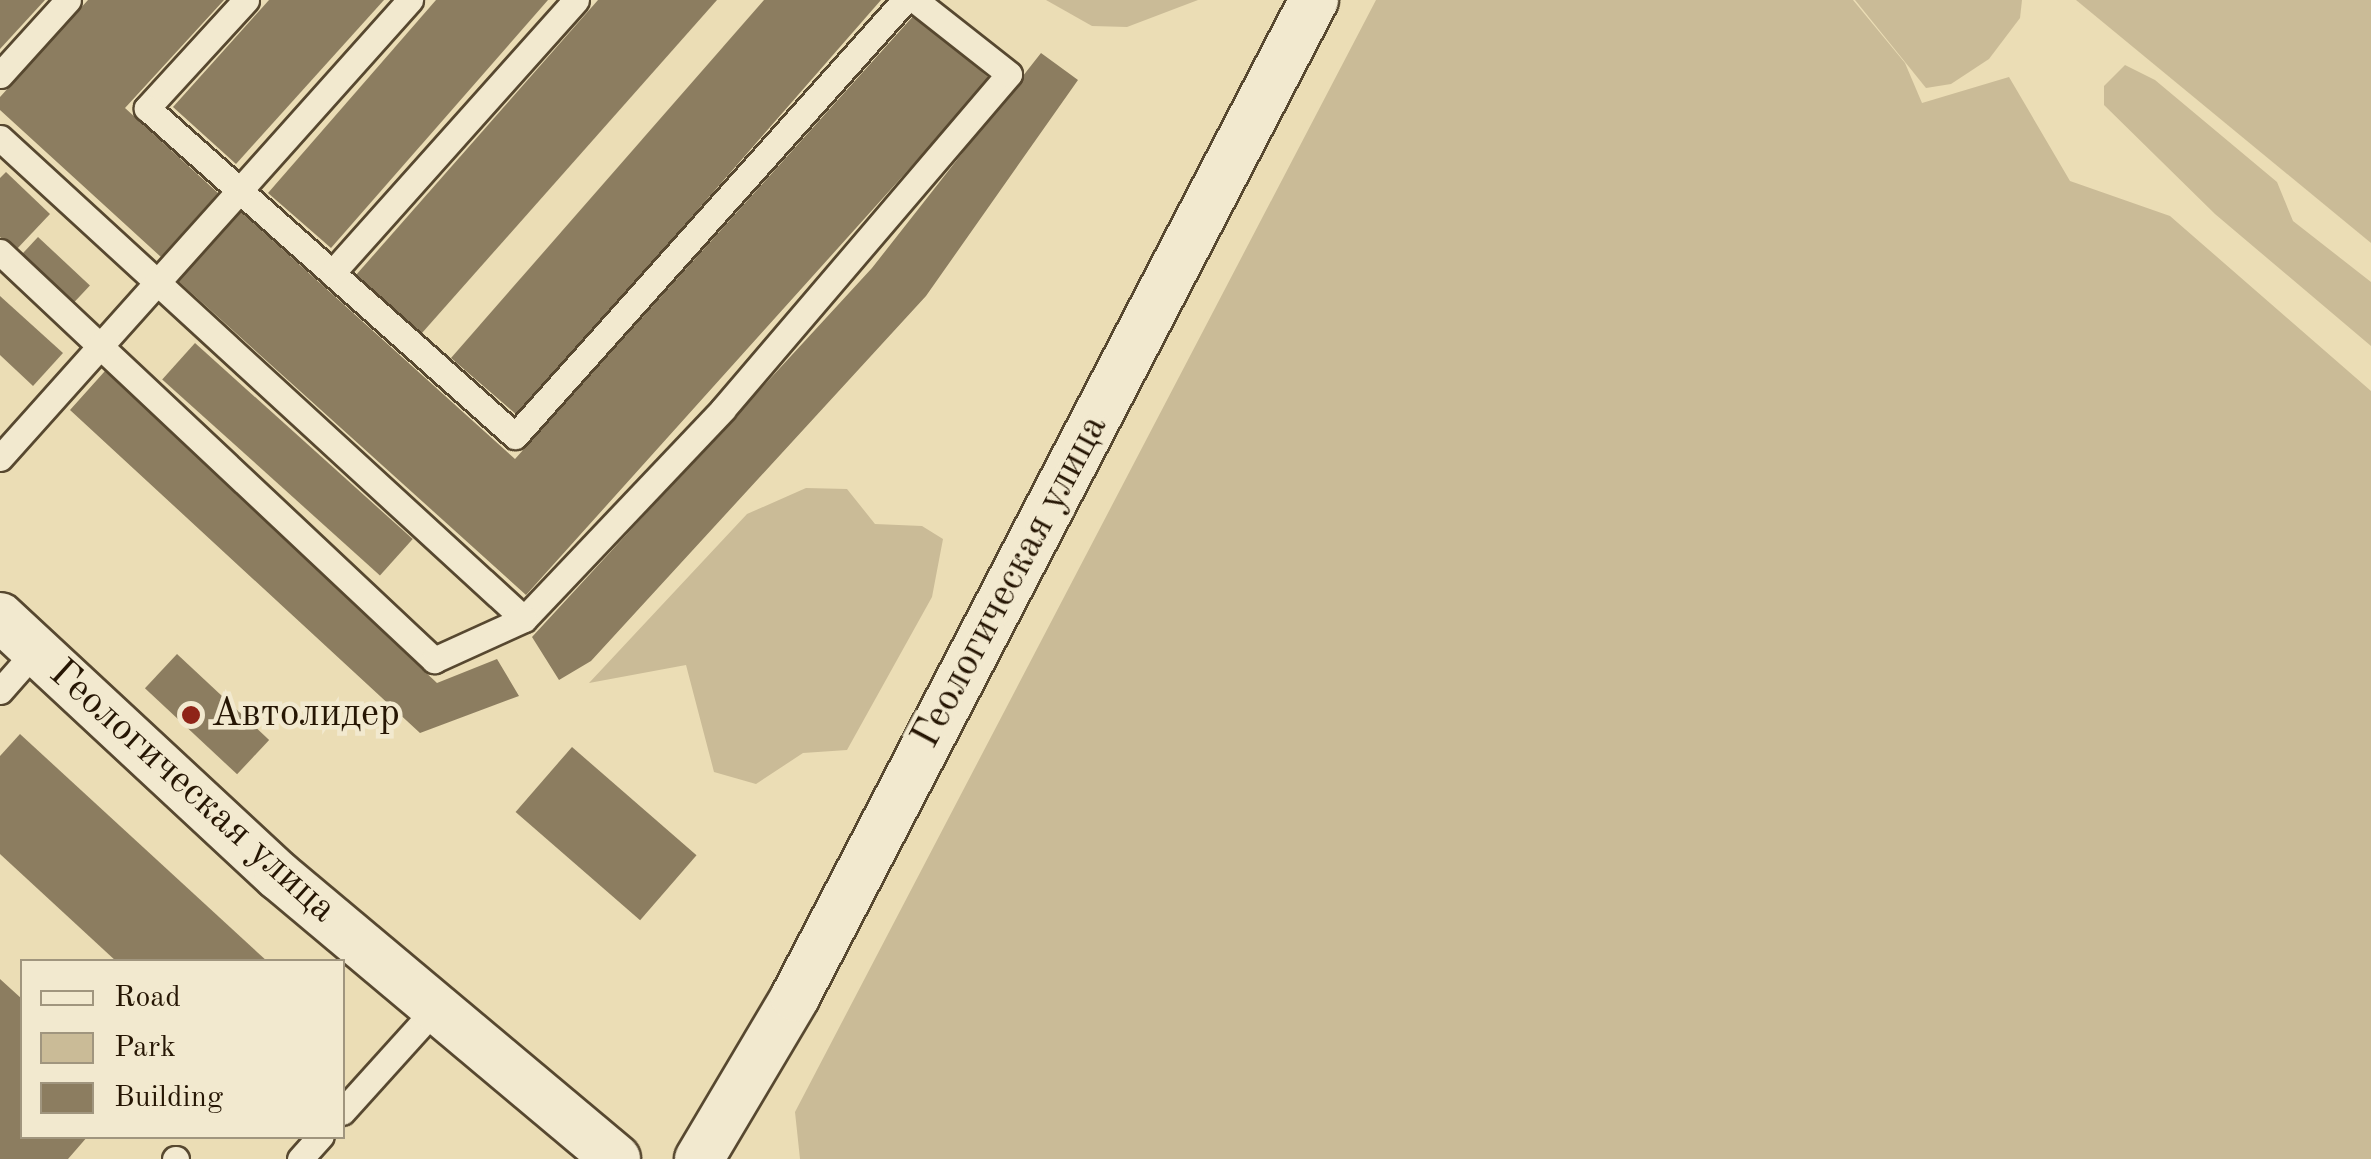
<!DOCTYPE html>
<meta charset="utf-8">
<style>
body{margin:0}
#map{position:relative;width:2371px;height:1159px;overflow:hidden;background:#ebddb5;font-family:"Old Standard TT",serif}
div>[style]{position:absolute}
[style*='--x']{left:calc(var(--x)*1px);top:calc(var(--y)*1px);width:calc(var(--w)*1px);rotate:calc(var(--a)*1deg)}
.green>*{inset:0;background:#cabb97}
.building>*{inset:0;background:#8c7d60;transform-origin:0 0}
.roads{filter:drop-shadow(2px 0 #574830) drop-shadow(-2px 0 #574830) drop-shadow(0 2px #574830) drop-shadow(0 -2px #574830)}
.lane>*{height:25px;margin:-12.5px;padding:0 12.5px;transform-origin:12.5px;border-radius:12.5px;background:#f2e9cf}
.street>*{height:48px;margin:-24px;padding:0 24px;transform-origin:24px;border-radius:24px;background:#f2e9cf}
.dots>*{width:28px;height:28px;translate:-50% -50%;box-sizing:border-box;border:5px solid #f2e9cf;border-radius:50%}
span{translate:-50% -50%;white-space:nowrap;text-align:center;line-height:1.15;-webkit-text-stroke:9px #f2e9cf;paint-order:stroke}
.street-label{font-size:40px;color:#261604}
.poi-label{font-size:40px;color:#261604}
.left{translate:0 -50%;text-align:left}
.legend{position:absolute;left:20px;top:959px;width:325px;height:180px;box-sizing:border-box;background:#f2e9cf;border:2px solid #a0957e;margin:0;padding:12px 18px;list-style:none;font-size:30px;color:#261604}
.legend li{display:flex;align-items:center;gap:20px;height:50px}
.legend b{width:50px;border:2px solid #a0957e}
</style>
<div id="map">
<div class="green">
<i style="clip-path:polygon(1046px 0,1198px 0,1127px 27px,1092px 26px)"></i>
<i style="clip-path:polygon(1376px 0,1853px 0,1905px 63px,1922px 103px,2009px 77px,2070px 181px,2170px 216px,2371px 391px,2371px 1159px,800px 1159px,795px 1112px)"></i>
<i style="clip-path:polygon(1855px 0,2022px 0,2020px 18px,1989px 59px,1951px 84px,1926px 88px)"></i>
<i style="clip-path:polygon(2076px 0,2371px 0,2371px 243px)"></i>
<i style="clip-path:polygon(2125px 65px,2155px 80px,2277px 182px,2293px 221px,2371px 282px,2371px 346px,2215px 214px,2104px 105px,2104px 86px)"></i>
<i style="clip-path:polygon(806px 488px,847px 489px,875px 524px,922px 526px,943px 539px,932px 597px,847px 750px,803px 753px,756px 784px,714px 772px,686px 665px,589px 683px,747px 514px)"></i>
</div>
<div class="building">
<i style="clip-path:polygon(0 0,45px 0,0 49px)"></i>
<i style="clip-path:polygon(88px 0,224px 0,125px 108px,218px 193px,161px 257px,0 110px,0 97px)"></i>
<i style="clip-path:polygon(269px 0,384px 0,236px 164px,173px 107px)"></i>
<i style="clip-path:polygon(436px 0,548px 0,331px 248px,268px 193px)"></i>
<i style="clip-path:polygon(598px 0,717px 0,422px 333px,356px 275px)"></i>
<i style="clip-path:polygon(764px 0,881px 0,518px 416px,451px 358px)"></i>
<i style="clip-path:polygon(916px 13px,990px 79px,526px 595px,176px 279px,239px 210px,515px 459px)"></i>
<i style="clip-path:polygon(1041px 53px,1078px 80px,926px 296px,591px 661px,559px 680px,532px 637px,872px 268px)"></i>
<i style="clip-path:polygon(6px 172px,50px 214px,15px 251px,0 237px,0 178px)"></i>
<i style="left:38px;top:237px;width:71px;height:30px;rotate:43deg"></i>
<i style="clip-path:polygon(0 296px,63px 353px,33px 386px,0 355px)"></i>
<i style="left:195px;top:343px;width:293px;height:49px;rotate:42deg"></i>
<i style="clip-path:polygon(105px 371px,437px 683px,497px 659px,519px 696px,420px 733px,70px 410px)"></i>
<i style="left:177px;top:654px;width:126px;height:47px;rotate:43deg"></i>
<i style="clip-path:polygon(20px 734px,268px 962px,117px 962px,0 854px,0 756px)"></i>
<i style="left:572px;top:747px;width:165px;height:86px;rotate:41deg"></i>
<i style="clip-path:polygon(0 979px,22px 999px,22px 1136px,88px 1136px,68px 1159px,0 1159px)"></i>
</div>
<div class="roads">
<div class="lane">
<i style="--x:246;--y:0;--w:147;--a:132.5"></i>
<i style="--x:147;--y:108;--w:493;--a:41.7"></i>
<i style="--x:515;--y:436;--w:585;--a:-48.19"></i>
<i style="--x:0;--y:75;--w:101;--a:-47.8"></i>
<i style="--x:0;--y:138;--w:711;--a:42.55"></i>
<i style="--x:524;--y:619;--w:289;--a:-46.5"></i>
<i style="--x:723;--y:409;--w:440;--a:-49.5"></i>
<i style="--x:1009;--y:74;--w:120;--a:-141.8"></i>
<i style="--x:0;--y:252;--w:596;--a:43.23"></i>
<i style="--x:434;--y:660;--w:99;--a:-24.5"></i>
<i style="--x:332;--y:273;--w:366;--a:-48.2"></i>
<i style="--x:0;--y:458;--w:615;--a:-48.17"></i>
<i style="--x:0;--y:691;--w:55;--a:-48.7"></i>
<i style="--x:342;--y:1112;--w:140;--a:-47.9"></i>
<i style="--x:175;--y:1159;--w:1;--a:0"></i>
<i style="--x:300;--y:1159;--w:31;--a:-48"></i>
</div>
<div class="street">
<i style="--x:0;--y:617;--w:381;--a:42.9"></i>
<i style="--x:279;--y:876;--w:440;--a:40"></i>
<i style="--x:699;--y:1159;--w:188;--a:-59.3"></i>
<i style="--x:795;--y:997;--w:1124;--a:-62.5"></i>
</div>
</div>
<div class="dots">
<i style="left:191px;top:715px;background:#8f2418"></i>
</div>
<div class="street-label">
<span style="left:1011px;top:582px;rotate:-62deg">Геологическая улица</span>
<span style="left:192px;top:792px;rotate:42deg">Геологическая улица</span>
</div>
<div class="poi-label">
<span class="left" style="left:211px;top:715px">Автолидер</span>
</div>
<ul class="legend">
<li><b style="height:12px;background:#f2e9cf"></b>Road</li>
<li><b style="height:28px;background:#cabb97"></b>Park</li>
<li><b style="height:28px;background:#8c7d60"></b>Building</li>
</ul>
</div>
